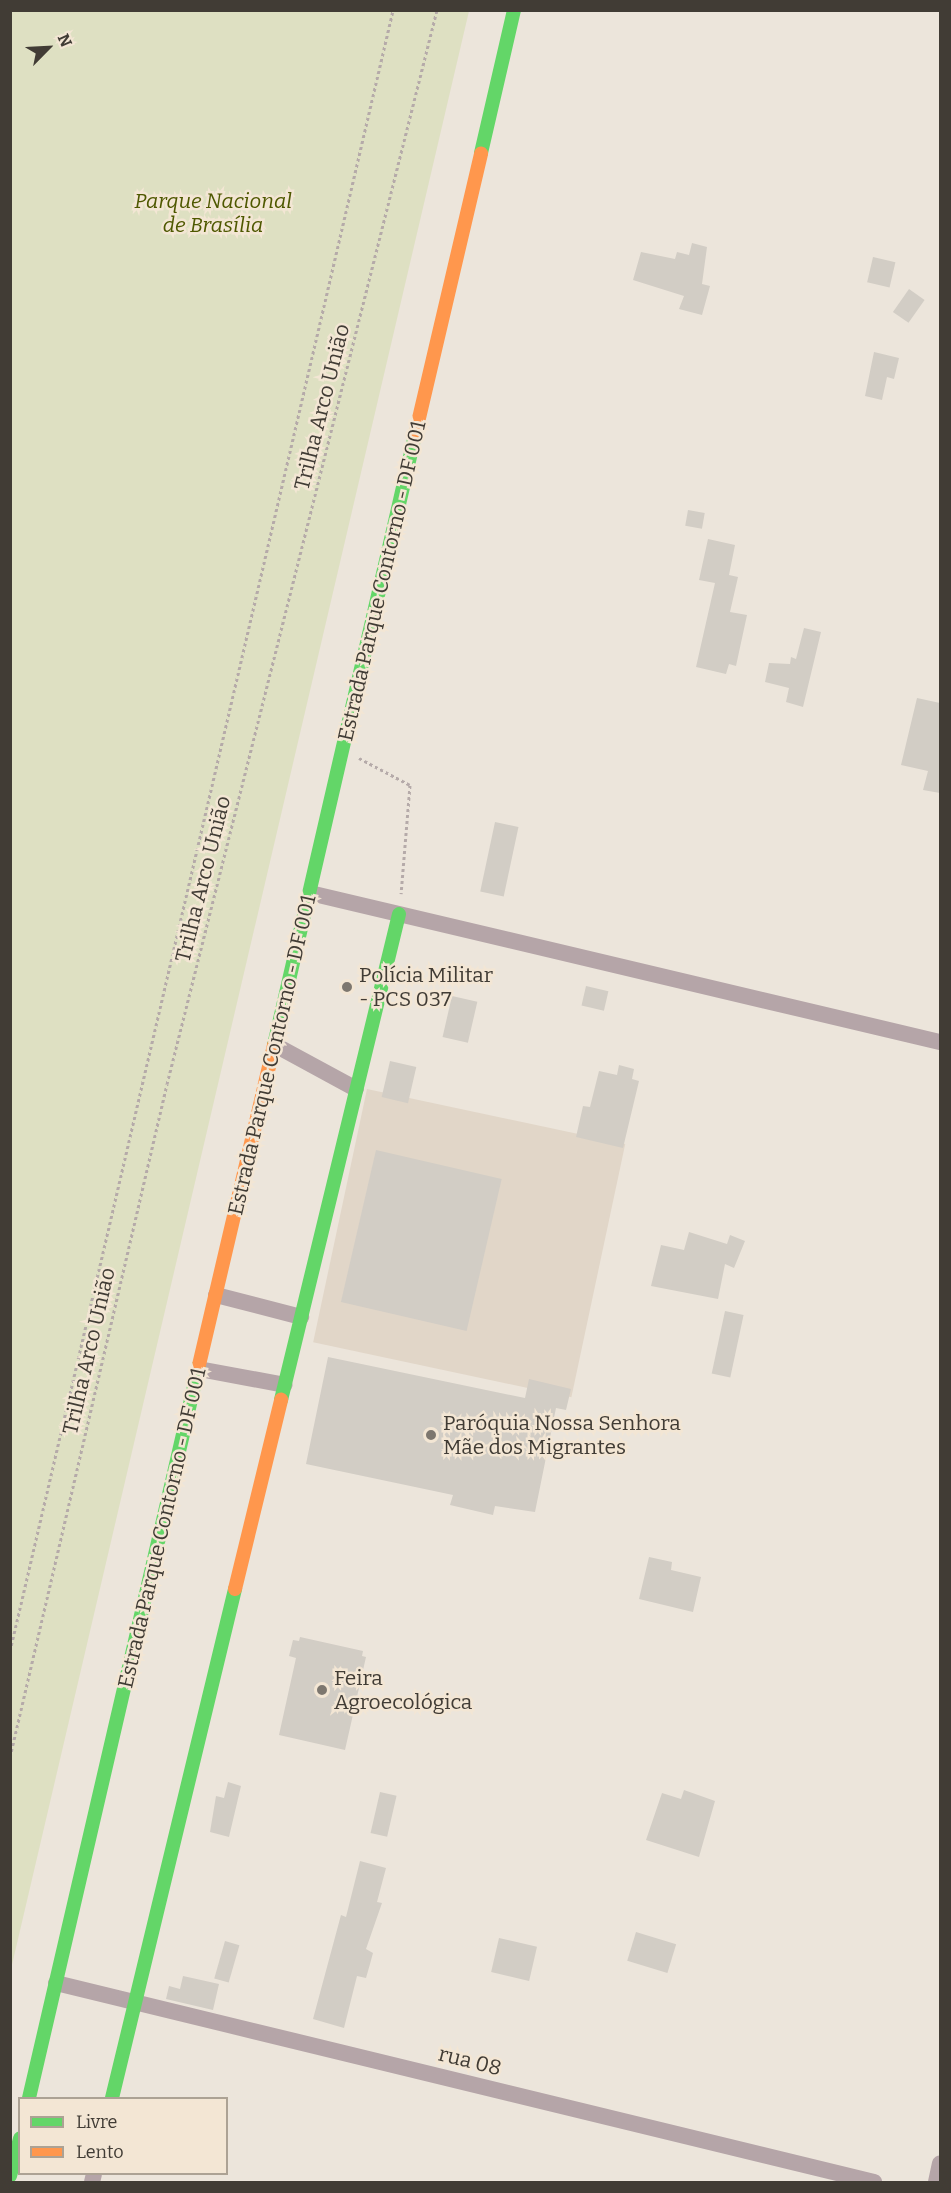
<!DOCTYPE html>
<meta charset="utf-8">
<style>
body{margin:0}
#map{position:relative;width:951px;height:2193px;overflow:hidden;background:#ece5db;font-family:Bitter,serif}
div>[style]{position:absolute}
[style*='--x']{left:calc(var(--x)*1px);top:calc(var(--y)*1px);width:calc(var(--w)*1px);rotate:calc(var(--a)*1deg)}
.education>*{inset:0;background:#e1d6c8;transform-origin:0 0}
.green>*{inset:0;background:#dee0c2}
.building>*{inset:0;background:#d2cdc5;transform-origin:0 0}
.path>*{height:3px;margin-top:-1.5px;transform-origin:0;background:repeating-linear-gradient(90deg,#b5aaa9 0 3px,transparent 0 6px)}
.street>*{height:16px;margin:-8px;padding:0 8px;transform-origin:8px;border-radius:8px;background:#b5a5a8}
.fast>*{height:14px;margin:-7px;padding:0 7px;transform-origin:7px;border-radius:7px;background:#63d668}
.slow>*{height:14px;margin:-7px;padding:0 7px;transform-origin:7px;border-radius:7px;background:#ff974d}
.dots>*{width:16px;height:16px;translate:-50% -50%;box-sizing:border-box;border:3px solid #f3e6d4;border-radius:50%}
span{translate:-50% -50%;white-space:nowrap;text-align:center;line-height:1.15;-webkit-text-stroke:5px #f3e6d4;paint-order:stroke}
.park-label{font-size:21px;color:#4e5800;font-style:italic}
.street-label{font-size:21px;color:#413c35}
.poi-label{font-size:21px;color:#413c35}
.left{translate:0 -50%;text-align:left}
.frame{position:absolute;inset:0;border:12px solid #413c35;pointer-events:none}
.legend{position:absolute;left:18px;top:2097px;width:210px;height:78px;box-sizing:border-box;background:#f3e6d4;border:2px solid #aca294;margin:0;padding:8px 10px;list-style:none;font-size:18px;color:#413c35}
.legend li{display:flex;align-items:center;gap:12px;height:30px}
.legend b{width:30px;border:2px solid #aca294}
.north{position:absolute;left:18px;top:18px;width:60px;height:60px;-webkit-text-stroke:4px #f3e6d4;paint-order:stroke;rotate:66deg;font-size:16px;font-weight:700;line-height:24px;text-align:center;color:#413c35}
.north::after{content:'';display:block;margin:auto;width:21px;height:27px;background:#413c35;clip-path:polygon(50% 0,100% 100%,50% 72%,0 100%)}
</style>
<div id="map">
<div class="education">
<i style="left:367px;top:1089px;width:264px;height:259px;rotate:12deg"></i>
</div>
<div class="green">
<i style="clip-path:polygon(11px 10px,469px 11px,11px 1969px,10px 11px)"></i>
</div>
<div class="building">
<i style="clip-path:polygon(692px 243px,707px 247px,702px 284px,710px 286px,702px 315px,679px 309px,684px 296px,633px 280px,641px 252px,675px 259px,677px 252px,689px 255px)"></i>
<i style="left:873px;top:257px;width:23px;height:26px;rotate:13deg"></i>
<i style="left:909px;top:289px;width:19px;height:28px;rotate:35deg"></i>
<i style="clip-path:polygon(874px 352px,899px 358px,894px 379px,887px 377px,882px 400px,865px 396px)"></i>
<i style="left:688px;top:510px;width:17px;height:16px;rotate:10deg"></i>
<i style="clip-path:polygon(708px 539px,735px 545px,729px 575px,738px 577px,730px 612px,747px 615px,736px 666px,729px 664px,726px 674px,696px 667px,715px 583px,699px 580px)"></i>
<i style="clip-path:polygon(804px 628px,821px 632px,803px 707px,786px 702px,789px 688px,765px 682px,769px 663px,790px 664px,791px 657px,796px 659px)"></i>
<i style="clip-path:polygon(917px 698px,940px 703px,940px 793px,923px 790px,928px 771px,901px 765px)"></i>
<i style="left:495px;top:822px;width:24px;height:71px;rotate:12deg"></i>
<i style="left:586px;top:986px;width:23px;height:20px;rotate:13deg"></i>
<i style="left:452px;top:996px;width:26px;height:42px;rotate:13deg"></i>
<i style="left:390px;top:1061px;width:27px;height:37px;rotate:13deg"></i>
<i style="clip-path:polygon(619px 1065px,634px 1069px,632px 1079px,639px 1081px,623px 1148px,576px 1137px,583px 1106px,590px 1107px,599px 1071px,617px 1075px)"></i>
<i style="left:376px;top:1150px;width:129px;height:156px;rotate:13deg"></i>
<i style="clip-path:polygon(689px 1232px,727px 1244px,730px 1235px,745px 1241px,734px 1268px,725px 1264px,718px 1299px,651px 1286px,661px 1245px,684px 1250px)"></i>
<i style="left:725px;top:1311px;width:19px;height:64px;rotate:12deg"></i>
<i style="clip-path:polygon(328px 1357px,525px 1398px,529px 1379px,571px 1389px,566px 1410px,556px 1408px,535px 1512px,495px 1506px,493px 1515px,450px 1505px,453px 1495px,306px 1464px)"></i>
<i style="clip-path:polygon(649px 1557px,672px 1562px,671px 1570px,701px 1577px,693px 1612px,639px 1599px)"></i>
<i style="clip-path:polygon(300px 1637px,363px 1651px,362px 1656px,366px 1657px,345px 1750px,279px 1735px,296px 1658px,289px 1656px,293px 1640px,299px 1641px)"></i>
<i style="clip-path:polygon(228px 1782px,241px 1786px,229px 1837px,210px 1832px,216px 1796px,224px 1798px)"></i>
<i style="clip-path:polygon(684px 1790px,715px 1801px,699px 1857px,646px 1840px,662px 1793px,681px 1799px)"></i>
<i style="left:380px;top:1792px;width:17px;height:42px;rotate:13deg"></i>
<i style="clip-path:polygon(360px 1861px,386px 1868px,377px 1902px,382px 1903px,366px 1949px,373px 1953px,370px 1964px,366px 1978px,357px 1976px,344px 2028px,313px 2019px,341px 1915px,346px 1917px)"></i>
<i style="left:636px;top:1932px;width:42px;height:30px;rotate:17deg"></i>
<i style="left:499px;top:1938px;width:39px;height:35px;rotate:13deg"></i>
<i style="left:225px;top:1941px;width:15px;height:39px;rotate:16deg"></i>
<i style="clip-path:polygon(183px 1976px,219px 1984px,213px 2010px,166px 1999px,169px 1986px,180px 1989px)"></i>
</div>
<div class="path">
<i style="--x:359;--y:758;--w:58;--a:27.9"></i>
<i style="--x:410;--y:785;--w:109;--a:94.7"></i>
<i style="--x:10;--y:1651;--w:1685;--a:-76.86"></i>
<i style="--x:10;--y:1757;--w:691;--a:-76.87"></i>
<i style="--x:167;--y:1084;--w:1107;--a:-75.89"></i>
</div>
<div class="street">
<i style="--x:310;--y:893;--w:647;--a:13.31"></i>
<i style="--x:275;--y:1045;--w:92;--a:28.5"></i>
<i style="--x:216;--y:1295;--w:88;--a:14.5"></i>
<i style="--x:199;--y:1369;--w:87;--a:10.5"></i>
<i style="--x:56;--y:1983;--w:842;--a:13.67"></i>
<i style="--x:92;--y:2182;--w:8;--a:-76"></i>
<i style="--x:936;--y:2182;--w:19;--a:-78"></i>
</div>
<div class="fast">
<i style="--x:481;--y:153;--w:147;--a:-77"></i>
<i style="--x:274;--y:1045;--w:630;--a:-76.98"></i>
<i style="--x:281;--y:1400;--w:500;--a:-76.35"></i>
<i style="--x:29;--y:2098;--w:752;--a:-76.94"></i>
<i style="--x:112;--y:2098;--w:524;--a:-76.41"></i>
<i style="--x:10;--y:2176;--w:39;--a:-75"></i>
</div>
<div class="slow">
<i style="--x:416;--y:431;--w:285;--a:-76.8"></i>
<i style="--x:199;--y:1365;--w:329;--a:-76.8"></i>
<i style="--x:235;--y:1589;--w:195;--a:-76.3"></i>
</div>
<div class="dots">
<i style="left:347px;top:987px;background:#7d776f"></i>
<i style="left:431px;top:1435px;background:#7d776f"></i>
<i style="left:322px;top:1690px;background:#7d776f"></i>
</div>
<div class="park-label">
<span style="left:213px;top:213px">Parque Nacional<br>de Brasília</span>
</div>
<div class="street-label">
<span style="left:322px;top:407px;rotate:-76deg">Trilha Arco União</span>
<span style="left:382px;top:581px;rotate:-77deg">Estrada Parque Contorno - DF 001</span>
<span style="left:203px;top:879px;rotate:-76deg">Trilha Arco União</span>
<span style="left:272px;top:1055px;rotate:-77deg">Estrada Parque Contorno - DF 001</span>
<span style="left:89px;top:1351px;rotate:-77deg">Trilha Arco União</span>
<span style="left:162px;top:1528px;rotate:-77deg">Estrada Parque Contorno - DF 001</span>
<span style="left:470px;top:2061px;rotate:14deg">rua 08</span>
</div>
<div class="poi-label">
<span class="left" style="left:359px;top:987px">Polícia Militar<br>- PCS 037</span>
<span class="left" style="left:443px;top:1435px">Paróquia Nossa Senhora<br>Mãe dos Migrantes</span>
<span class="left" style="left:334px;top:1690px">Feira<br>Agroecológica</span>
</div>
<div class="frame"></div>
<ul class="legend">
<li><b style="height:8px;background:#63d668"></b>Livre</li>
<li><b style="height:8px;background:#ff974d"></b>Lento</li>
</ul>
<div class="north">N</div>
</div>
